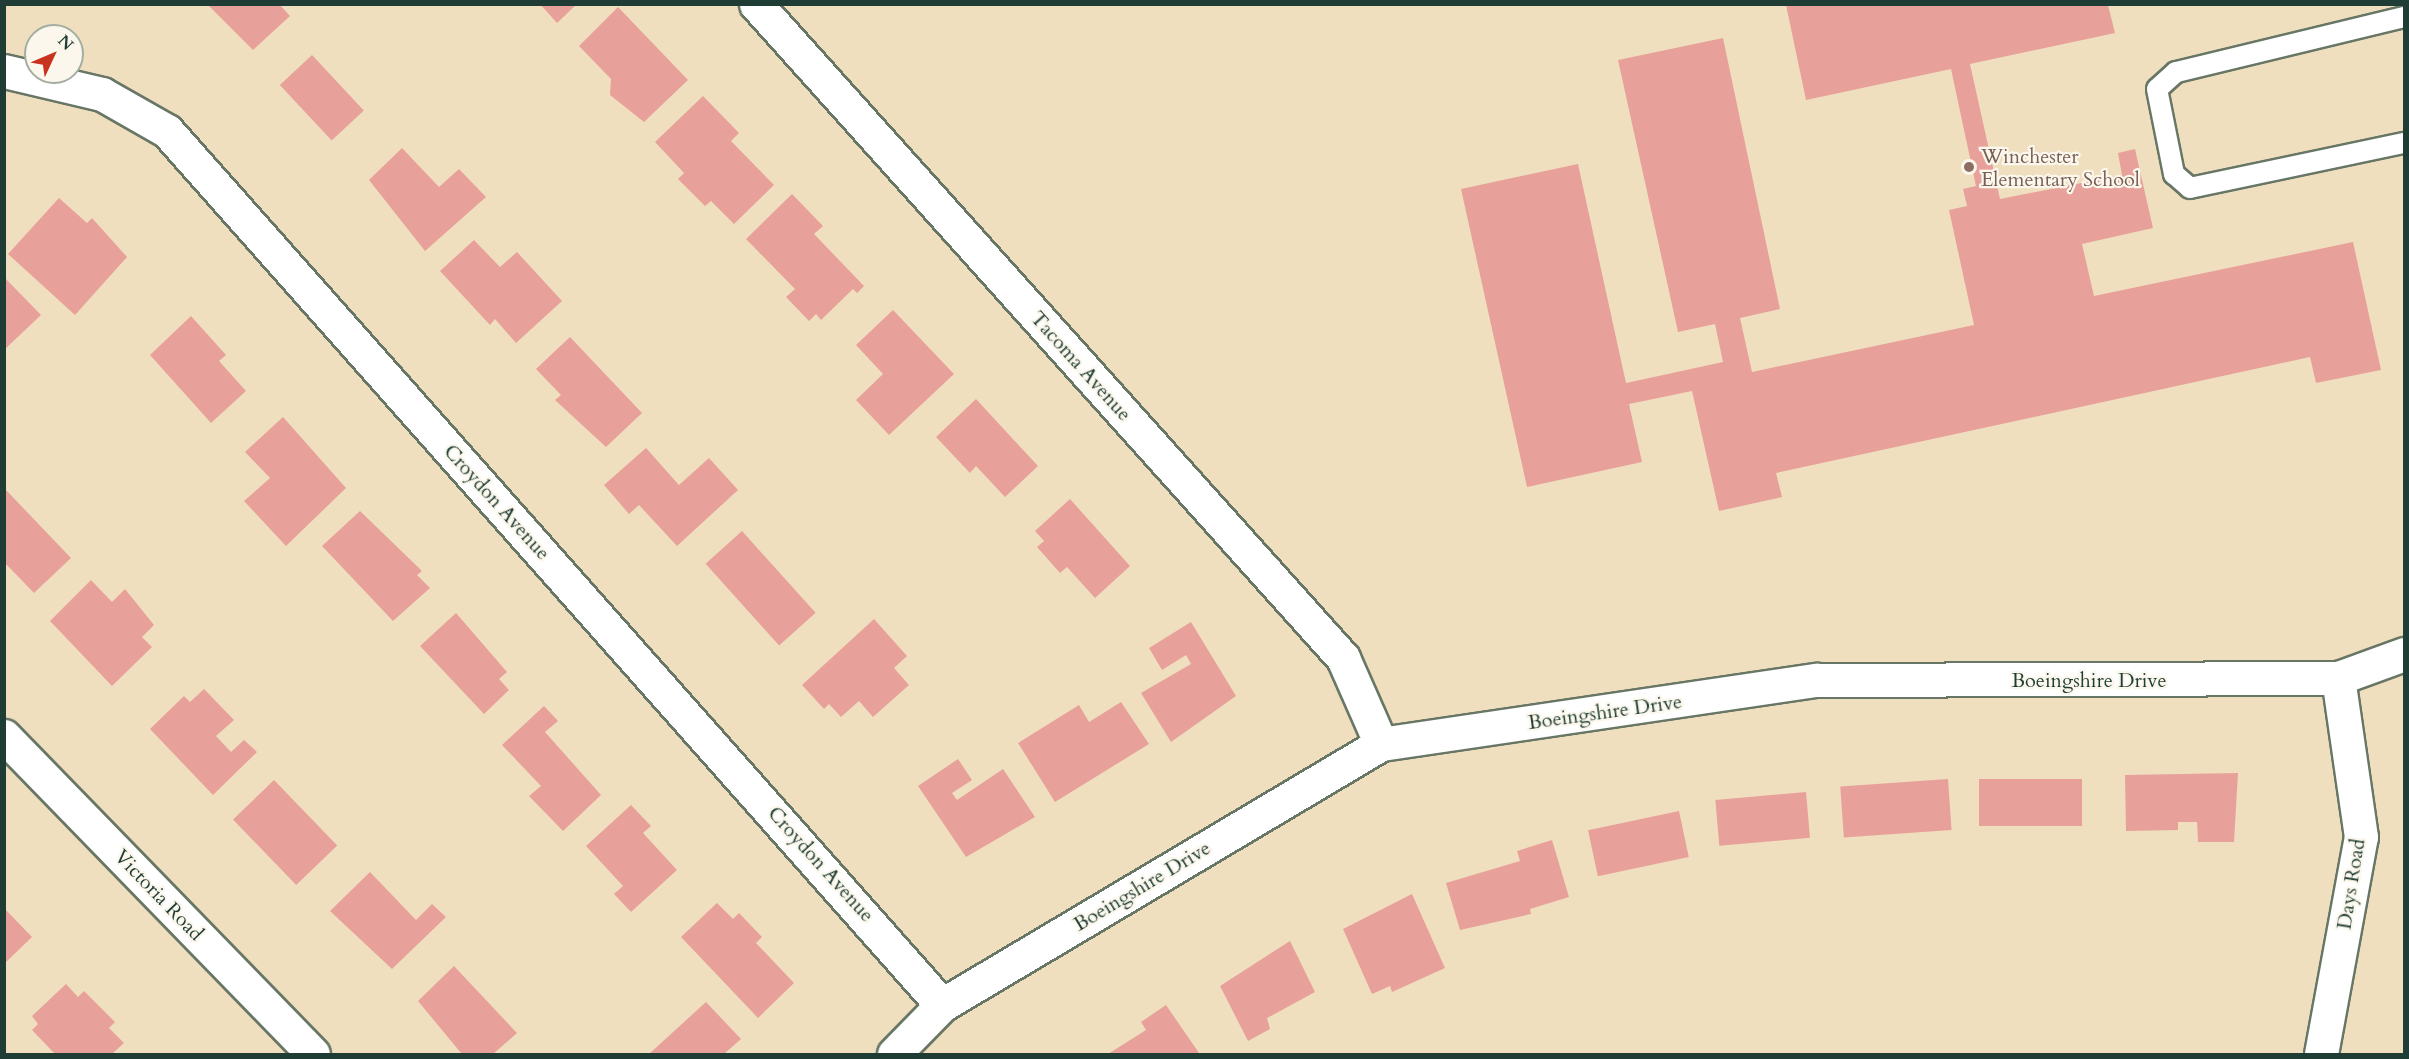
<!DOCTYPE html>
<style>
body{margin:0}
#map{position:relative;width:2409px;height:1059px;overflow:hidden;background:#efdfbf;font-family:Cardo,serif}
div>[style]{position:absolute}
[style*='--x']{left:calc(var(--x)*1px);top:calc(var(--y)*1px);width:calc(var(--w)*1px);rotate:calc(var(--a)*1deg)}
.building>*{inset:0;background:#e8a19a;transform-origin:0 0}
.roads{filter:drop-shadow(2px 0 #687665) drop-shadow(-2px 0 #687665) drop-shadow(0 2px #687665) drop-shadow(0 -2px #687665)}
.service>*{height:20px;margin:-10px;padding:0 10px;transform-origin:10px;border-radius:10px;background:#fff}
.minor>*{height:33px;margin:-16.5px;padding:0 16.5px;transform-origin:16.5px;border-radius:16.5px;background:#fff}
.dots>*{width:16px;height:16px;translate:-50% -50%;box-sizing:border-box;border:3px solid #fbf7ec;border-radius:50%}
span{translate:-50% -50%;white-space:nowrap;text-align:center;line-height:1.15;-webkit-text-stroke:4.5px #fbf7ec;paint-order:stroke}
.education-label{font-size:20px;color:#785e54}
.left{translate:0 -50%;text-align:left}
.street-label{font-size:20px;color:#1f3d34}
.frame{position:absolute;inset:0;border:6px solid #1f3d34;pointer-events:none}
.north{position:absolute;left:24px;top:24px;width:60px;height:60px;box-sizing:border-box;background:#fbf7ec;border:2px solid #a3ada2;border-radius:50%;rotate:46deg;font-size:16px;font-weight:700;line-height:24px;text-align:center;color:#1f3d34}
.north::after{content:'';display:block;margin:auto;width:21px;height:27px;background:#c8321e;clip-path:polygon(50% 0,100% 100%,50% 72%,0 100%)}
</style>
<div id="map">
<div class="building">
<i style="clip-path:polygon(207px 4px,279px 4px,290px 16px,253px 50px)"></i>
<i style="clip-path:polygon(540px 4px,577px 4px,557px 23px)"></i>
<i style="clip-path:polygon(1786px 5px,2108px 5px,2115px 33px,1970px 64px,2000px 199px,2122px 175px,2118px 153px,2135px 149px,2153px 228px,2082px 244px,2094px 296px,2353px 242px,2381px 370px,2316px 383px,2310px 357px,1776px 473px,1782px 497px,1719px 511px,1692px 391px,1629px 404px,1642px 462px,1527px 487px,1461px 189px,1578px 164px,1626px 383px,1723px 362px,1715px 324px,1678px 332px,1618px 60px,1723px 38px,1780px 309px,1740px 318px,1752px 372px,1974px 325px,1949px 210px,1967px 206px,1963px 189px,1976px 186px,1951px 69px,1806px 100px)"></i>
<i style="clip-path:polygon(618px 7px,688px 80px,644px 122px,610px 95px,611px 79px,579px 46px)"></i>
<i style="left:312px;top:55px;width:76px;height:44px;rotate:47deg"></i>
<i style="clip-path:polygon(703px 96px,739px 133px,731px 141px,774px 185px,734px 224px,711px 201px,705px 206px,678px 179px,684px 173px,655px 142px)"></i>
<i style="clip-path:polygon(402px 148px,439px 187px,459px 169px,486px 197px,425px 251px,369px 180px)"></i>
<i style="clip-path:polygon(792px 194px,823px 226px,814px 234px,864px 286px,857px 293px,853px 289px,821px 320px,816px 314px,809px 321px,786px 297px,795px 289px,746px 239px)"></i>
<i style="clip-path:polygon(59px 198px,87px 223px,92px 218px,127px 257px,75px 315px,8px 254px)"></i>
<i style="clip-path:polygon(474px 240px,500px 267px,517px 252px,562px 301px,516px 343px,495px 319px,490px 325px,440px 271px)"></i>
<i style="clip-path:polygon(4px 277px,41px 315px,4px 350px)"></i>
<i style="clip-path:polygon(893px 310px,954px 374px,889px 435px,856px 400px,883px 374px,856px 345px)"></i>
<i style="clip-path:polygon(191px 316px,226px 355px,219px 361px,246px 391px,211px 423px,150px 355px)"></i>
<i style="clip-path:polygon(570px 337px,642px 413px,606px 447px,555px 400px,561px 395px,536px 369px)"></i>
<i style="clip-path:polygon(976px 399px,1038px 466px,1005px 497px,976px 466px,970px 473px,936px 437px)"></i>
<i style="clip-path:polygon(283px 417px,346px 488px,286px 546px,244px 501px,270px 478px,245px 452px)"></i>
<i style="clip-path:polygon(646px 448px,679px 485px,709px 458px,738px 490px,677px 546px,639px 505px,629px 514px,604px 485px)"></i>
<i style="clip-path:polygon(6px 490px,71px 558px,34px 593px,4px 562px)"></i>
<i style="clip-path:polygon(1070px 499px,1130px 566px,1095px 598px,1067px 567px,1060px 573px,1037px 547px,1044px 541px,1035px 531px)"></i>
<i style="clip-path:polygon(360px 511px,422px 571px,417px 575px,430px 588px,393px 621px,322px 546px)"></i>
<i style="left:742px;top:531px;width:110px;height:49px;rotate:48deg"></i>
<i style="clip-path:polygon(91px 580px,112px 602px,125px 589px,154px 625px,142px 637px,152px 647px,112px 686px,50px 621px)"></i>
<i style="clip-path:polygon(456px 613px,507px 672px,499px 679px,509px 690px,484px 714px,420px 646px)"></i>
<i style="clip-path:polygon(874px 619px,907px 656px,894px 668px,909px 685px,873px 717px,859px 701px,841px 717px,829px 704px,824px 709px,802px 685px)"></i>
<i style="clip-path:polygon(1191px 622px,1236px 696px,1171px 742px,1141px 693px,1191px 664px,1186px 655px,1162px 670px,1149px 648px)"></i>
<i style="clip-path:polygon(204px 689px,234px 720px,216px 736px,231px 752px,244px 740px,257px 752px,213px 795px,150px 729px,184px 696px,190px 702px)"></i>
<i style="clip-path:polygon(1121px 702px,1149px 744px,1055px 802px,1018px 743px,1079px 705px,1089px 722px)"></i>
<i style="clip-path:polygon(544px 706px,558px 721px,545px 732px,601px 795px,563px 831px,529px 796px,541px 786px,502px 745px)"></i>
<i style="clip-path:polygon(958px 759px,972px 780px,952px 793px,957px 800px,1003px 769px,1035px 817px,966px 857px,918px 786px)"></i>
<i style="clip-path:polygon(2238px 773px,2234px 842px,2198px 842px,2197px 822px,2178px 822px,2178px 830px,2126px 831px,2125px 775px)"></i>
<i style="left:1948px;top:779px;width:51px;height:108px;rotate:86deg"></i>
<i style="left:2082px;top:779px;width:47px;height:103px;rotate:90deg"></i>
<i style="left:274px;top:780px;width:91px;height:57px;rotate:46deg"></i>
<i style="left:1806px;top:792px;width:46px;height:91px;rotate:85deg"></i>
<i style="clip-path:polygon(631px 805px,651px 826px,643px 833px,677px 870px,631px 912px,614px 894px,623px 886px,586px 846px)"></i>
<i style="left:1679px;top:811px;width:47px;height:93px;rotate:78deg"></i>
<i style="clip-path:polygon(1552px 840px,1569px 897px,1530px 909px,1531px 914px,1460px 930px,1446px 883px,1520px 861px,1517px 851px)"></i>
<i style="clip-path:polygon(370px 872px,416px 920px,432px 904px,446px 917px,392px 969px,330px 911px)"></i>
<i style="clip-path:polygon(1412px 894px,1445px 968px,1392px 992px,1390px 986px,1372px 994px,1343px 929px)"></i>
<i style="clip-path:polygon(717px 903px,733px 919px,739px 913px,762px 937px,756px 943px,794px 983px,758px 1018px,681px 937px)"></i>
<i style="clip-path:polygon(4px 908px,32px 937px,4px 964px)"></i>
<i style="clip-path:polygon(1290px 941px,1315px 992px,1267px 1018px,1270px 1029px,1248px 1041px,1220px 986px)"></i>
<i style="clip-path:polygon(454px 966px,517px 1033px,493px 1054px,461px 1053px,418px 1001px)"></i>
<i style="clip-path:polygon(66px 984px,78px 997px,84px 991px,115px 1022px,109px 1028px,124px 1043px,112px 1054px,55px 1054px,32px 1030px,38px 1024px,32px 1016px)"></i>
<i style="clip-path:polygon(706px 1002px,741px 1039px,724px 1054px,649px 1054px)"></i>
<i style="clip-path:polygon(1166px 1005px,1199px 1053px,1108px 1054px,1146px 1030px,1141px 1022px)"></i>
</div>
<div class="roads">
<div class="service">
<i style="--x:2404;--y:17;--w:235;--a:166.4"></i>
<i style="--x:2176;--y:72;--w:25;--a:138"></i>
<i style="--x:2157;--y:89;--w:87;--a:78.7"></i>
<i style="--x:2174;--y:174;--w:21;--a:41"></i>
<i style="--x:2190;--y:188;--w:219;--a:-11.9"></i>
</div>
<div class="minor">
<i style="--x:756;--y:4;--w:879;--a:48.09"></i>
<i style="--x:1343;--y:658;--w:94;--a:66.2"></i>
<i style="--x:4;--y:71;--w:101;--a:13.2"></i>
<i style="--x:102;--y:94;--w:75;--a:29.6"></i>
<i style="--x:167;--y:131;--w:1168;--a:48.44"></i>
<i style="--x:4;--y:736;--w:443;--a:45.8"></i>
<i style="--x:894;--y:1054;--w:69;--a:-45.6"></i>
<i style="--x:942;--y:1005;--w:511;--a:-30.73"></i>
<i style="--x:1381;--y:744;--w:440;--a:-8.4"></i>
<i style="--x:1816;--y:680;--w:522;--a:-0.22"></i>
<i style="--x:2338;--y:678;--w:70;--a:-20"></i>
<i style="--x:2321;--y:1054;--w:221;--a:-79.6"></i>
<i style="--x:2361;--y:837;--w:161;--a:-98.2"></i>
</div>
</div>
<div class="dots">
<i style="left:1969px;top:167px;background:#8d6e63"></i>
</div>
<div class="education-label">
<span class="left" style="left:1981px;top:168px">Winchester<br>Elementary School</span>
</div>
<div class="street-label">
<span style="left:1081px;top:366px;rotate:48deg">Tacoma Avenue</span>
<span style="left:497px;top:502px;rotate:48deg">Croydon Avenue</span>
<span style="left:2089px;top:680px">Boeingshire Drive</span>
<span style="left:1605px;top:712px;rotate:-8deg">Boeingshire Drive</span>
<span style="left:821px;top:864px;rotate:48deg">Croydon Avenue</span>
<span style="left:2351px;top:884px;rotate:-81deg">Days Road</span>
<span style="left:1142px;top:886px;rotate:-31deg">Boeingshire Drive</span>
<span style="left:159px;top:895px;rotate:46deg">Victoria Road</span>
</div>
<div class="frame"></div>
<div class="north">N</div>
</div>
